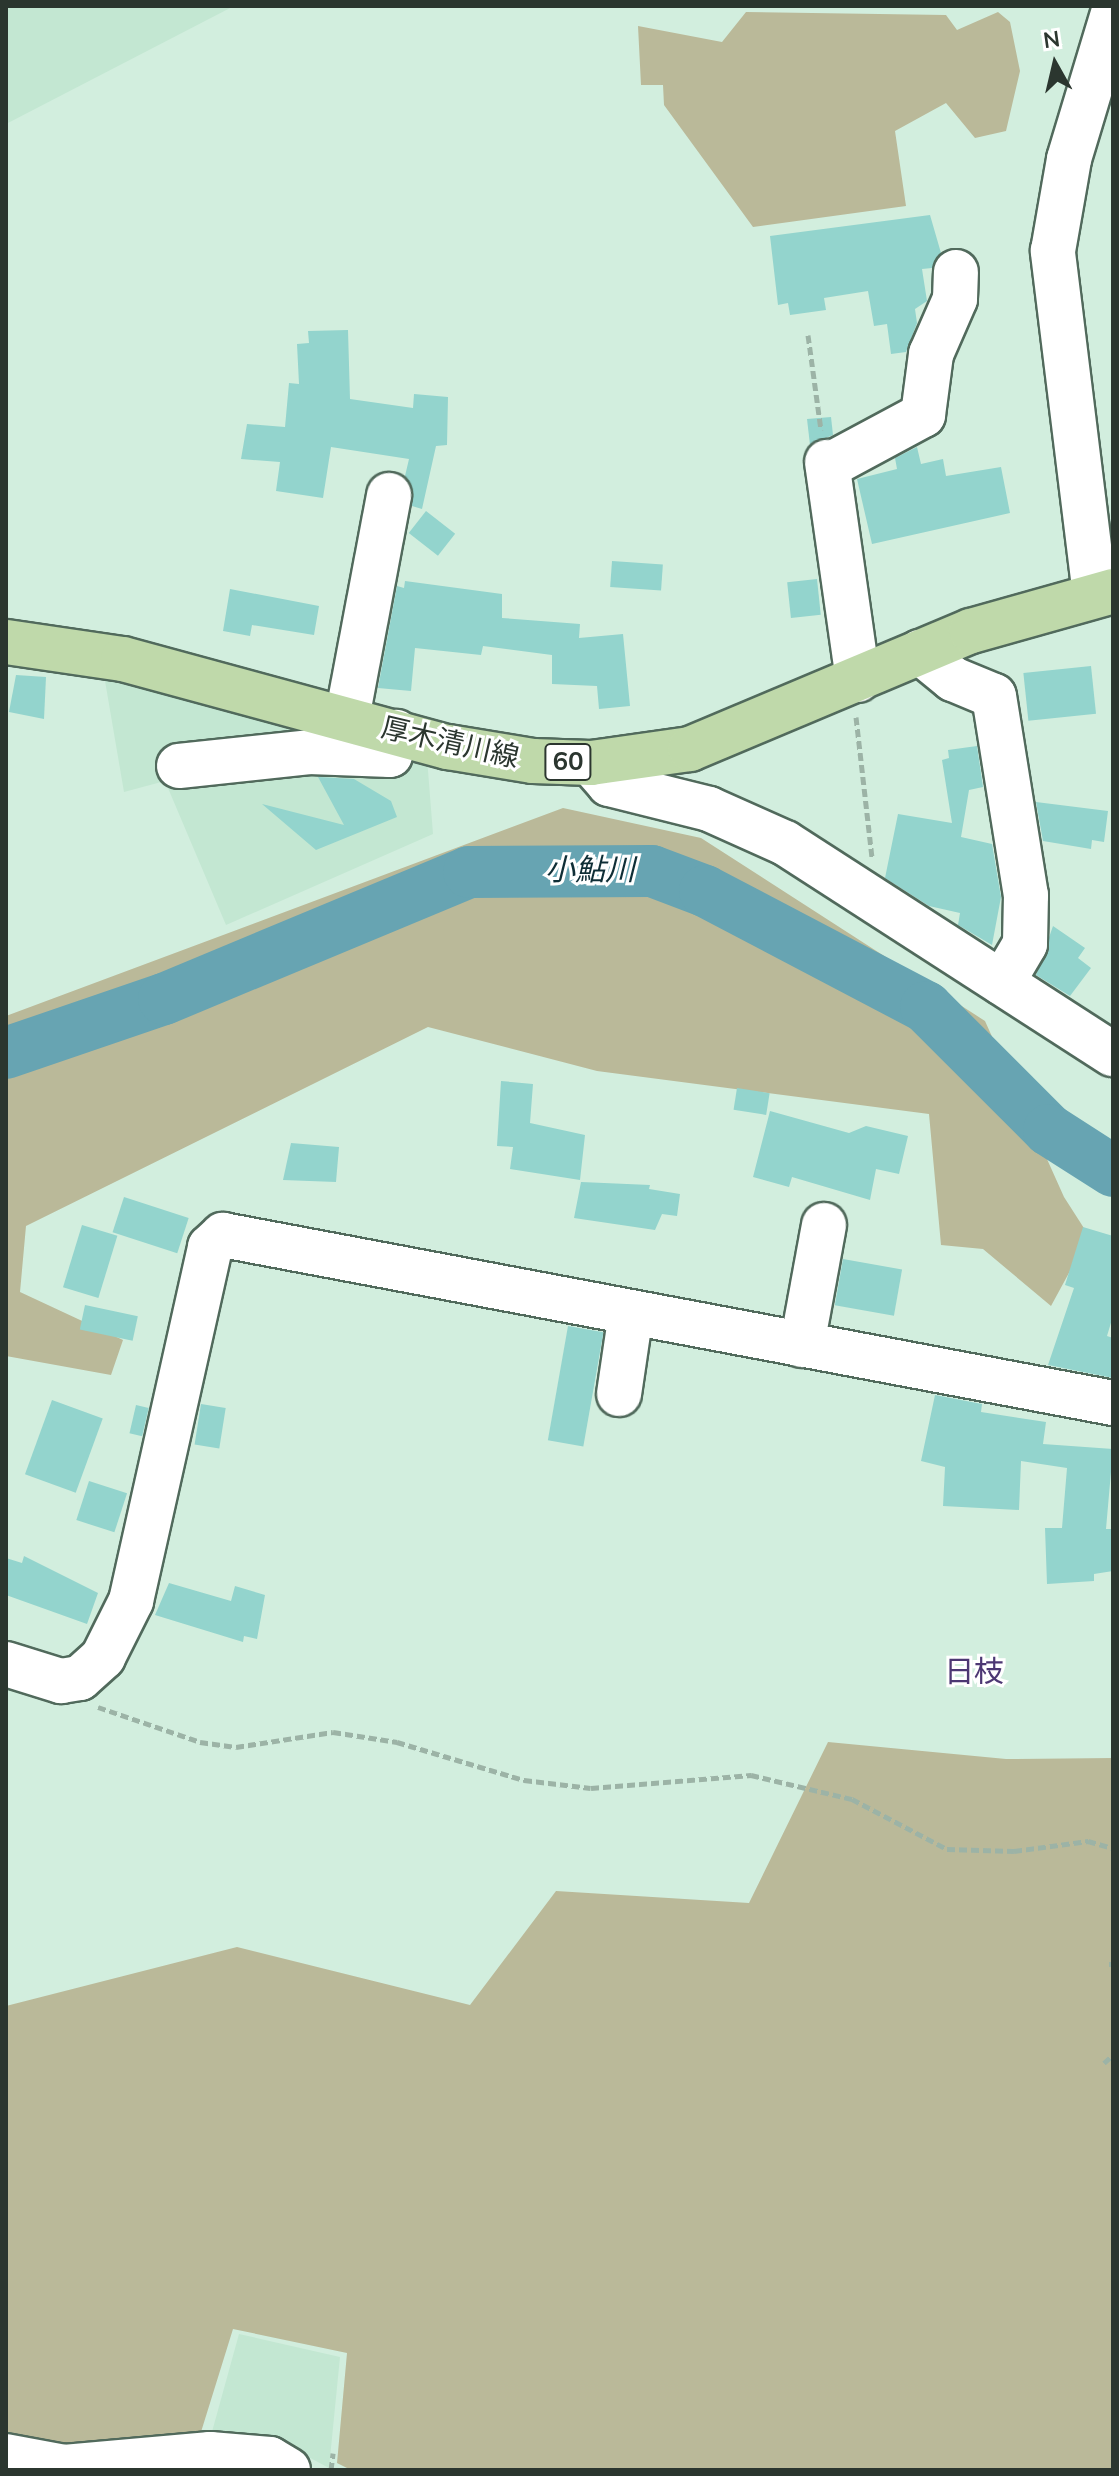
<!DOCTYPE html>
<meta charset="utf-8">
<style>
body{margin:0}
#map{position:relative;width:1119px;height:2476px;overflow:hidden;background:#d2eede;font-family:"Nunito Sans","Noto Sans JP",sans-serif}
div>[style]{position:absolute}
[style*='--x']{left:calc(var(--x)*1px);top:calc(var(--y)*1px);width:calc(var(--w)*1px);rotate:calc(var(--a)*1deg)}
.built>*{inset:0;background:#c3e7d2}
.green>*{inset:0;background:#bab999}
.river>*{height:52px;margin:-26px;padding:0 26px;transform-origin:26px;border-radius:26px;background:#67a4b2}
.building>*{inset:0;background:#93d4cd;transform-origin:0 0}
.path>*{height:5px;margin-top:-2.5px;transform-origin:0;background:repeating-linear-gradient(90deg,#9cb3a6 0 8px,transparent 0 12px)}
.roads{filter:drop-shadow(2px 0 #516a5c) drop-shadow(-2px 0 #516a5c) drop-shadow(0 2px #516a5c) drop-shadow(0 -2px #516a5c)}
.minor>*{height:44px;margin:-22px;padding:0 22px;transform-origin:22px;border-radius:22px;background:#fff}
.major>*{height:44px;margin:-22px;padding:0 22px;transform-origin:22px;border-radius:22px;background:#bfd9aa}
span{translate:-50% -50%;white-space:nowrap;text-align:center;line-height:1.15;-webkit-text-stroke:6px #fff;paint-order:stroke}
.shield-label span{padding:2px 6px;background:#fff;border:2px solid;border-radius:6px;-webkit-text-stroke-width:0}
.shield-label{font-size:26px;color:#2b362f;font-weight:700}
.street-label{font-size:28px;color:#2b362f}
.water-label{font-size:30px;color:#0f2e36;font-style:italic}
.neighbourhood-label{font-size:30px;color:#4c3773}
.frame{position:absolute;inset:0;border:8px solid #2b362f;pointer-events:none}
.north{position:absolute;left:1015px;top:24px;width:80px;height:80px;-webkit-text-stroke:6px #fff;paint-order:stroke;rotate:352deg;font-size:22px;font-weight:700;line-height:32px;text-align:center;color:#2b362f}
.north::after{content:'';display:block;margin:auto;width:28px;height:36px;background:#2b362f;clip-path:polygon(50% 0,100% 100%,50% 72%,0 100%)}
</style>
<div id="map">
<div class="built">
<i style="clip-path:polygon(6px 6px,234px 6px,6px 124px)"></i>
<i style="clip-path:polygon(104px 675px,427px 758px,433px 834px,226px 925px,165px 781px,124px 792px)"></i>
<i style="clip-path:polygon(239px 2334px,340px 2357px,329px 2468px,301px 2453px,210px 2439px)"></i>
</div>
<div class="green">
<i style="clip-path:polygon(746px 12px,946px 15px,957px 30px,998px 12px,1010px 22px,1020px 71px,1006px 131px,975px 138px,946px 103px,895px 131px,906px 206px,753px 227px,664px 105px,663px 85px,641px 85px,638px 26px,722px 42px)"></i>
<i style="clip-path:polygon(563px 808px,701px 838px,985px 1021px,1064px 1197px,1089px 1236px,1051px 1306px,983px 1249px,941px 1245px,929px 1114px,597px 1071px,428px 1027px,26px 1226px,20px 1292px,123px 1340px,111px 1375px,6px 1356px,6px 1016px)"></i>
<i style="clip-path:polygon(828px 1742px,1006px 1759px,1113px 1758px,1113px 2470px,351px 2470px,337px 2463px,347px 2353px,233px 2329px,201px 2432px,48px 2448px,6px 2432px,6px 2006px,237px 1947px,470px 2005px,556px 1891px,749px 1903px)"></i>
</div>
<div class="river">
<i style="--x:6;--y:1053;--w:167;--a:-18.9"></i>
<i style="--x:164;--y:999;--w:330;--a:-22.6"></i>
<i style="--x:469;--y:872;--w:183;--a:-0.3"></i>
<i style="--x:652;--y:871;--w:57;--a:20.7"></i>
<i style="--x:705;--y:891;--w:250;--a:27.7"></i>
<i style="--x:926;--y:1007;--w:174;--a:45"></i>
<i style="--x:1049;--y:1130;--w:76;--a:32.6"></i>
</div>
<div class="building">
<i style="clip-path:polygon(930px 215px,941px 253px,932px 268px,922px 269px,927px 301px,915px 309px,917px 323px,906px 352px,891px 354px,887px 324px,874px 326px,868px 291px,824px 298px,826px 310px,790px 315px,788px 303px,778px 305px,770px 236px)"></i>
<i style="clip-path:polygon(348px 330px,350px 399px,413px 408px,414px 394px,448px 397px,447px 445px,436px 446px,422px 509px,412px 506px,405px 476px,409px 459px,331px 447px,323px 498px,276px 491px,280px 462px,241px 459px,247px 424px,285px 427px,289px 383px,299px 384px,297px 344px,309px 343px,308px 331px)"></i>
<i style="clip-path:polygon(831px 417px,833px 435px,810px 445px,807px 419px)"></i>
<i style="clip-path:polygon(917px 447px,921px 464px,943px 459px,946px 476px,1001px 467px,1010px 513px,872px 544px,857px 479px,897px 469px,895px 458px)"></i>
<i style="left:426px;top:511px;width:37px;height:28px;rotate:38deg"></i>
<i style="left:612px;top:561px;width:51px;height:26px;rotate:4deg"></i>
<i style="left:817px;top:579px;width:36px;height:30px;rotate:84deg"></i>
<i style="clip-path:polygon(405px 581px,502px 594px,502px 618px,580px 624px,579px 638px,623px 634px,630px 706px,599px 709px,597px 686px,552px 684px,552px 655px,483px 646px,481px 655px,415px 648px,411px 691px,378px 688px,397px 586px,404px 588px)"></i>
<i style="clip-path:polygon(230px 589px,319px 606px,314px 635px,252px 625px,250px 636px,223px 631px)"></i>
<i style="left:1091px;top:666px;width:48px;height:68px;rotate:84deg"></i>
<i style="clip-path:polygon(16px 675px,46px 677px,44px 719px,9px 712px)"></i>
<i style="clip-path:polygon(977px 746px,983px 787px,969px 790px,961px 837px,992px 844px,1001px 897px,992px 945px,958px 925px,960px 913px,929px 906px,885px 878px,898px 814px,952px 823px,942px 760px,949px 758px,948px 750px)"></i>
<i style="clip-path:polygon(318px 777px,354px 779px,391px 801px,397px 817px,316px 850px,262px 804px,344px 825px)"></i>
<i style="clip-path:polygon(1036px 802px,1108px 811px,1104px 842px,1092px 840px,1091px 849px,1043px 841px)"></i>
<i style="clip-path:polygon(1053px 926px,1085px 948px,1078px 958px,1091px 968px,1070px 996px,1036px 975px)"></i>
<i style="clip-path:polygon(501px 1081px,533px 1084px,530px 1123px,585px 1135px,580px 1180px,510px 1169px,513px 1147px,497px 1146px)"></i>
<i style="left:737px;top:1088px;width:33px;height:22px;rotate:9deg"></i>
<i style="clip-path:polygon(770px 1111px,849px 1133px,866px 1126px,908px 1136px,899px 1174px,876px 1169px,870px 1200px,792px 1177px,789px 1187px,753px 1177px)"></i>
<i style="clip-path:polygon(291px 1143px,339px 1147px,336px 1182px,283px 1180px)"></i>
<i style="clip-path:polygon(581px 1182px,650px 1185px,649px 1189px,680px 1194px,677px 1216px,662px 1214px,655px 1230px,574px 1218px)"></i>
<i style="left:124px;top:1197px;width:68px;height:37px;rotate:18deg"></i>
<i style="left:82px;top:1225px;width:37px;height:65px;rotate:17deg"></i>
<i style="clip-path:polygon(1083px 1227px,1113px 1236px,1113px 1316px,1107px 1336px,1113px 1338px,1113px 1378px,1048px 1365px,1074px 1288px,1065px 1285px)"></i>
<i style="left:843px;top:1259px;width:60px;height:47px;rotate:10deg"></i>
<i style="left:85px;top:1305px;width:54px;height:25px;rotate:12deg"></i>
<i style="left:568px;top:1326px;width:36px;height:116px;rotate:10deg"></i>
<i style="clip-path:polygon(935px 1395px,982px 1404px,981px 1412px,1046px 1422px,1043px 1444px,1113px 1449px,1106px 1529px,1113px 1529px,1113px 1571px,1094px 1574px,1094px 1581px,1047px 1584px,1045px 1528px,1062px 1528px,1067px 1468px,1021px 1461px,1019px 1510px,943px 1506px,945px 1467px,921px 1461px)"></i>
<i style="left:52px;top:1400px;width:54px;height:79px;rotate:20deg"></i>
<i style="left:201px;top:1404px;width:25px;height:41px;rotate:9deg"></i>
<i style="left:136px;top:1405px;width:13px;height:29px;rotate:13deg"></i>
<i style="left:89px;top:1481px;width:40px;height:41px;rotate:18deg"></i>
<i style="clip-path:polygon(24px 1556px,98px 1593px,87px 1624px,6px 1595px,6px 1558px,22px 1563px)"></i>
<i style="clip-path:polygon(169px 1583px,231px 1601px,235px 1586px,265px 1595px,257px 1639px,244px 1636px,243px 1642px,155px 1615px)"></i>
</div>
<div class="path">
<i style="--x:808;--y:335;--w:96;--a:82.2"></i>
<i style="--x:856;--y:717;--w:142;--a:83.5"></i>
<i style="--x:98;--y:1707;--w:108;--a:18.9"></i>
<i style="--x:200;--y:1742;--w:36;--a:8"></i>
<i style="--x:236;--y:1747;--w:98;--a:-8.8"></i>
<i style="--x:333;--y:1732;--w:65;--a:8.9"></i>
<i style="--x:397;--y:1742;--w:133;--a:16.7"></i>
<i style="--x:524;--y:1780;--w:67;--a:6.8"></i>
<i style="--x:591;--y:1788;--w:161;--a:-4.6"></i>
<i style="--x:751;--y:1775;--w:104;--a:13.4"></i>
<i style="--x:852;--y:1799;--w:107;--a:27.8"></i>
<i style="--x:947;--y:1849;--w:67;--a:1.7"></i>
<i style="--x:1014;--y:1851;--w:75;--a:-7.7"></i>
<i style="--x:1088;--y:1841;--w:26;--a:16"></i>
<i style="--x:1109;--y:1964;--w:4;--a:0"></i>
<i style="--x:1104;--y:2063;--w:12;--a:-42"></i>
<i style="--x:331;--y:2470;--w:17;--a:-83"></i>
</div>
<div class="roads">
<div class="minor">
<i style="--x:827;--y:462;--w:220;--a:81.9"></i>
<i style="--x:828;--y:466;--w:108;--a:-28.2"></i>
<i style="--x:923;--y:415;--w:62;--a:-82.5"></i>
<i style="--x:931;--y:354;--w:60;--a:-66.4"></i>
<i style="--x:955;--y:299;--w:27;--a:-88"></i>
<i style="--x:1095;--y:595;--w:347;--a:-97"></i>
<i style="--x:1053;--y:251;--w:93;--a:-80.1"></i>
<i style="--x:1069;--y:159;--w:152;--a:-73.2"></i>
<i style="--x:920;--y:652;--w:43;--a:39.3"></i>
<i style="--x:953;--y:679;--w:44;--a:22.5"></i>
<i style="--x:994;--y:696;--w:202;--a:80.9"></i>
<i style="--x:1026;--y:895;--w:49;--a:91.2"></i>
<i style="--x:1025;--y:944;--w:45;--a:120.5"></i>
<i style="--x:347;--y:718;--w:227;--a:-79.3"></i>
<i style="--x:591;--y:763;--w:28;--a:49"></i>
<i style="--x:609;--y:784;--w:103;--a:14"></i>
<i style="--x:709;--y:809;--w:83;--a:24.1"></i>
<i style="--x:785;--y:843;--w:390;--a:32.8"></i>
<i style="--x:179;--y:766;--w:131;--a:-6.1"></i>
<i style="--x:309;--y:752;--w:81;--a:2.1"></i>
<i style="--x:390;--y:755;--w:24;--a:-75"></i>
<i style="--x:802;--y:1345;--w:122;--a:-79.6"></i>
<i style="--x:619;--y:1394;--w:82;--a:-81.6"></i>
<i style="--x:6;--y:1664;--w:58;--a:17.2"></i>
<i style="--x:61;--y:1681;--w:19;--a:-9"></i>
<i style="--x:80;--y:1678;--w:31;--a:-42"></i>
<i style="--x:103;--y:1657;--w:63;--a:-63.4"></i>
<i style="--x:131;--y:1601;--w:363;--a:-77.4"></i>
<i style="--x:210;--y:1247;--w:18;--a:-43"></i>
<i style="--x:223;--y:1235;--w:906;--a:10.69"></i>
<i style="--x:6;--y:2456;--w:59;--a:10.7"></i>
<i style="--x:64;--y:2467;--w:147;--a:-5.1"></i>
<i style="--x:210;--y:2454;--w:60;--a:4.8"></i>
<i style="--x:270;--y:2459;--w:21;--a:31"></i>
</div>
<div class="major">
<i style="--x:6;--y:642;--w:118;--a:8.3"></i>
<i style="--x:123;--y:659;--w:337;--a:15.2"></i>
<i style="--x:448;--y:747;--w:86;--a:9.4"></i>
<i style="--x:533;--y:761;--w:58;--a:2"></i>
<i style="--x:591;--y:763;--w:100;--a:-8"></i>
<i style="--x:690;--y:749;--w:305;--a:-22.8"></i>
<i style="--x:971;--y:631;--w:148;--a:-15.7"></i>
</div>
</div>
<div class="shield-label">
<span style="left:568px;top:762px">60</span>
</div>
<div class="street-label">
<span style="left:450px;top:743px;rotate:13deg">厚木清川線</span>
</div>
<div class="water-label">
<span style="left:590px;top:871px">小鮎川</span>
</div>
<div class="neighbourhood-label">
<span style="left:974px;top:1673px">日枝</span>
</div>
<div class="frame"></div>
<div class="north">N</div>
</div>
